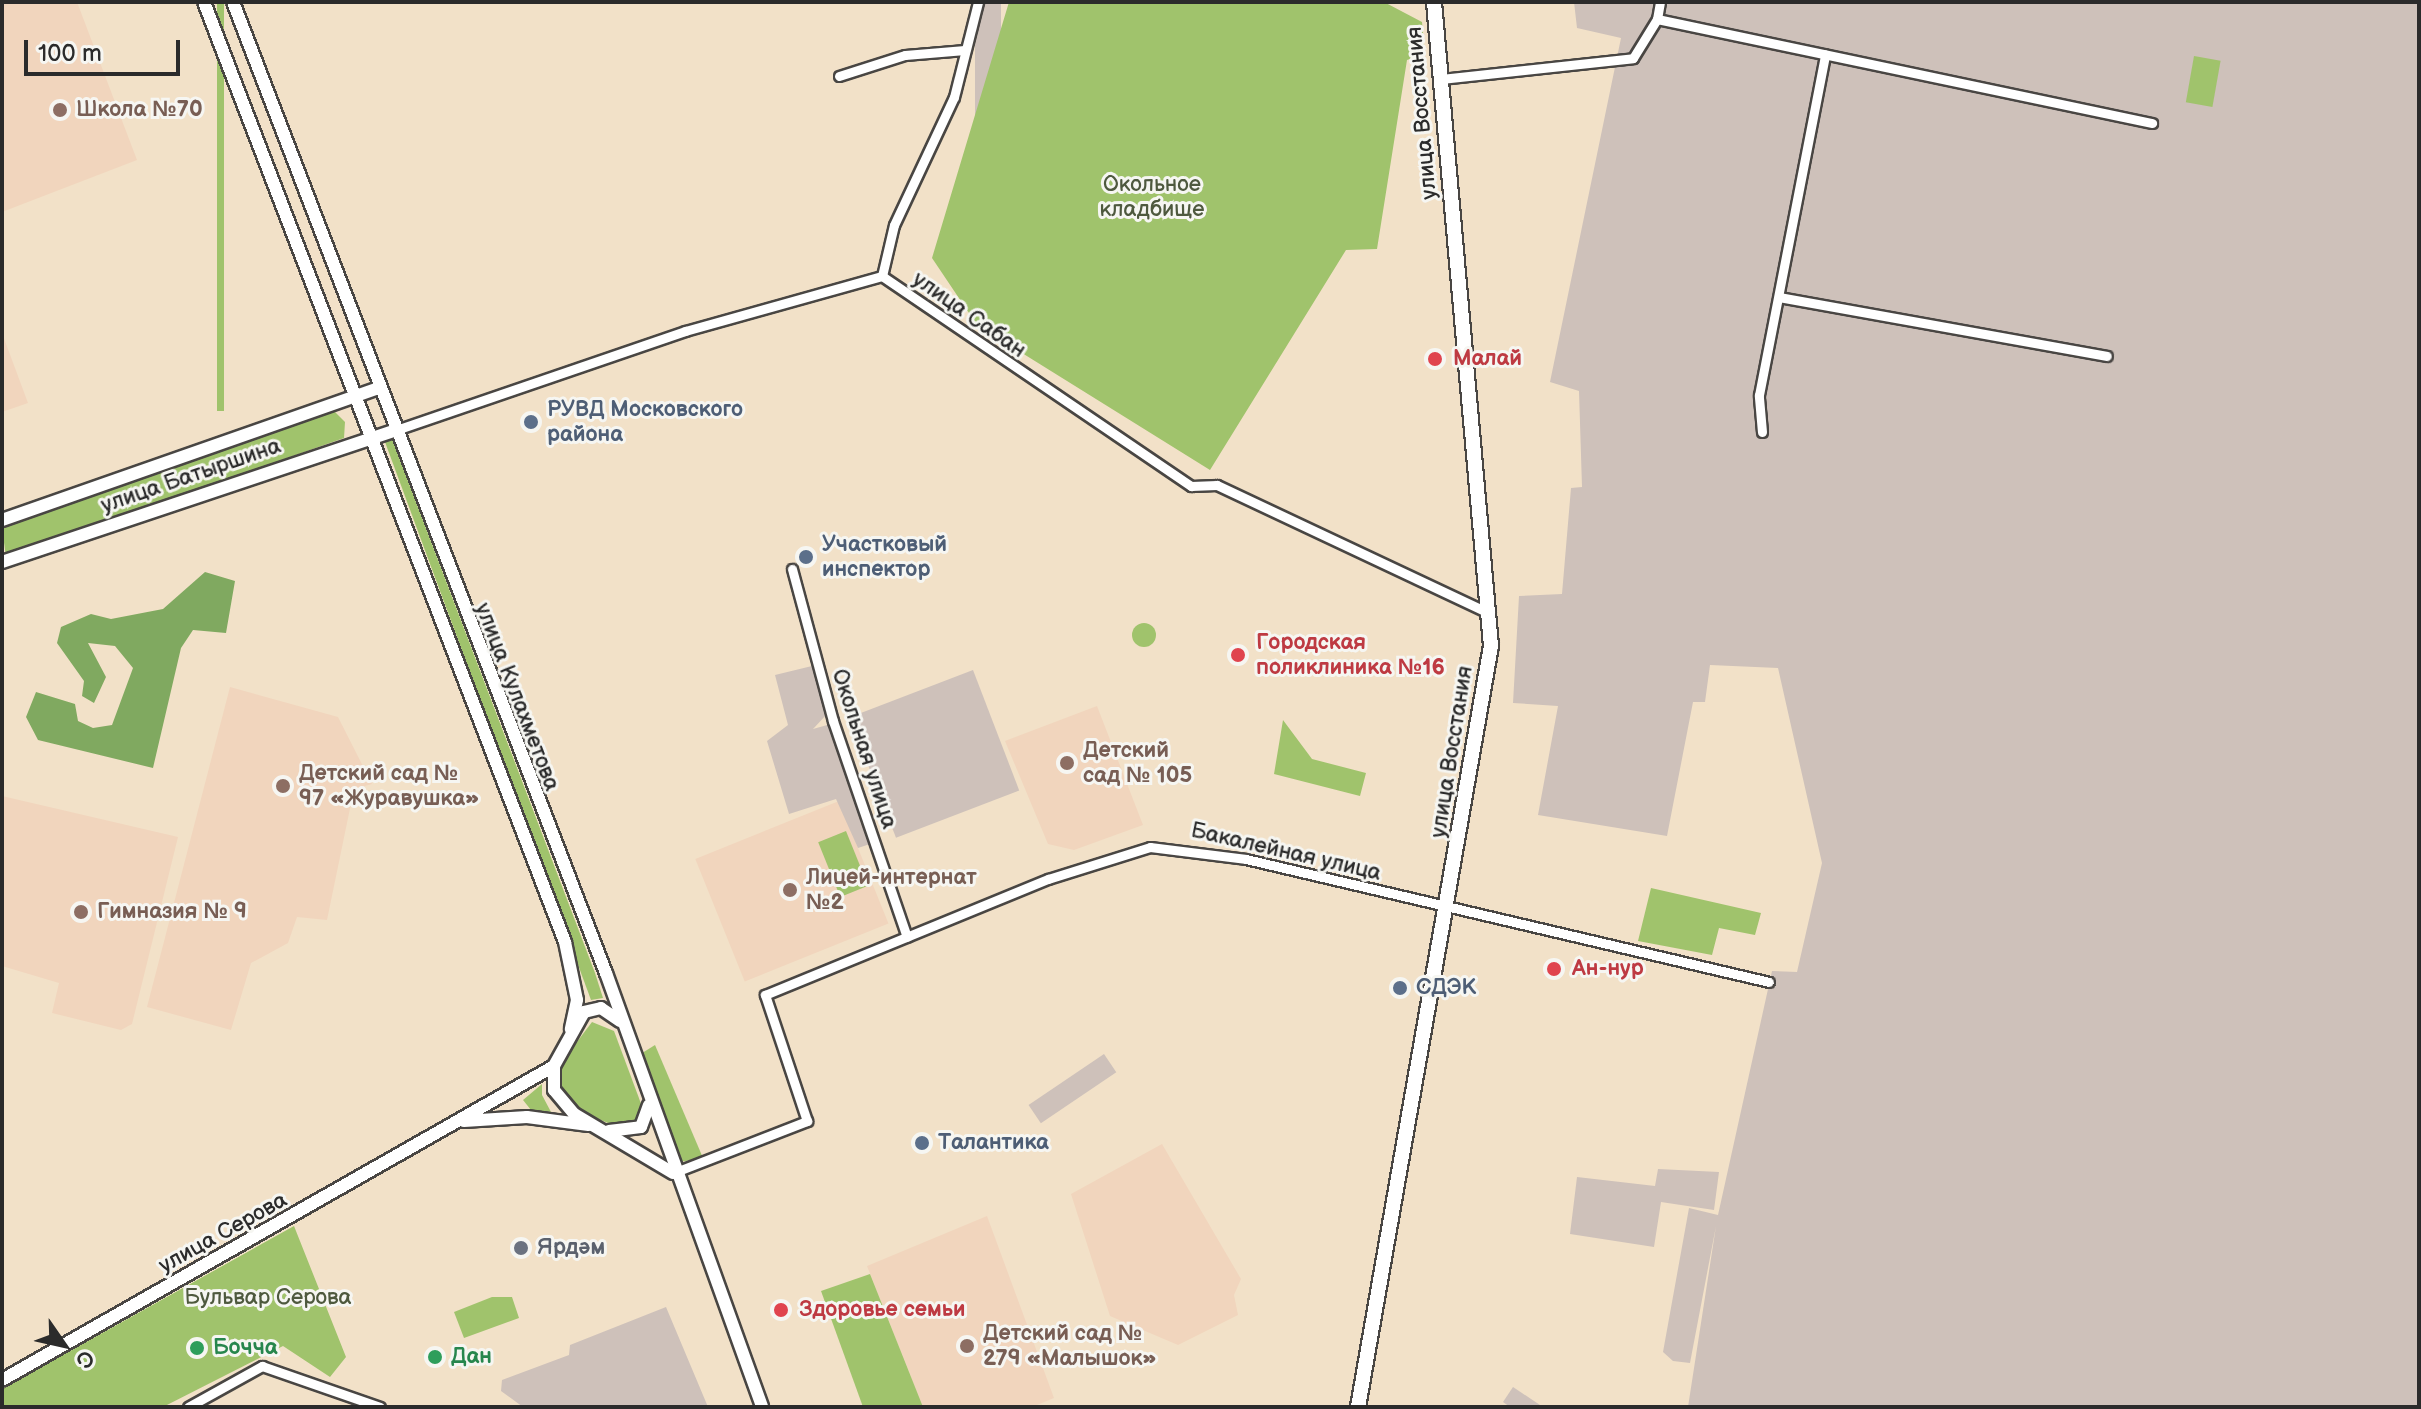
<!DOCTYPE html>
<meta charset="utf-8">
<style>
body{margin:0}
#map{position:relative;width:2421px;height:1409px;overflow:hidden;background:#f2e1c8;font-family:"Balsamiq Sans",sans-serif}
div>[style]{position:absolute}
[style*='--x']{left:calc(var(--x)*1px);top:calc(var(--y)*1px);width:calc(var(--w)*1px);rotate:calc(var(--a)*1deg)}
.built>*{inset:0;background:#f1d5bd;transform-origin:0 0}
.industrial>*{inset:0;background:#cec1ba;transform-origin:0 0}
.green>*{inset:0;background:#a0c36c;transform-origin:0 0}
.round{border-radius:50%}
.forest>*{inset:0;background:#80a960}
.roads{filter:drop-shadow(2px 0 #494643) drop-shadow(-2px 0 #494643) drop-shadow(0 2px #494643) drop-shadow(0 -2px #494643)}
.street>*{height:9px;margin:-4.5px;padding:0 4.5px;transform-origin:4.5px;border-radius:4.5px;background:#fff}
.secondary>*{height:12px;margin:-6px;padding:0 6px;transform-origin:6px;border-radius:6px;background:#fff}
.primary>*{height:14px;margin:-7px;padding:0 7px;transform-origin:7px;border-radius:7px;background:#fff}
.dots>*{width:22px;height:22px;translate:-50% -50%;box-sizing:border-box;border:4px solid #f6f6f2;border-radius:50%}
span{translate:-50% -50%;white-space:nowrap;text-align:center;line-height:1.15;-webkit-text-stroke:6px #f6f6f2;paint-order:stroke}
.education-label{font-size:22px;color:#785e54;font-weight:700}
.left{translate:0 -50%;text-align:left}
.street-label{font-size:22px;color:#2b2b2b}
.park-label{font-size:22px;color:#4e593e}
.health-label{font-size:22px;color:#be3a42;font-weight:700}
.service-label{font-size:22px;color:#4e5e75;font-weight:700}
.worship-label{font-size:22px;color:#5b616d;font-weight:700}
.leisure-label{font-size:22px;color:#27864d;font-weight:700}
.frame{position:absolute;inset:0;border:4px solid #2b2b2b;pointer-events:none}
.north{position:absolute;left:24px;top:1305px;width:80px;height:80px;-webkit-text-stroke:6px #f6f6f2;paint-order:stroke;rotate:124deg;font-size:22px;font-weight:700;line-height:32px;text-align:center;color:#2b2b2b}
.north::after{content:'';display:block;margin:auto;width:28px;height:36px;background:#2b2b2b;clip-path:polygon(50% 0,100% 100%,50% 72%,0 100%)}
.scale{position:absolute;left:24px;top:40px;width:156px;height:36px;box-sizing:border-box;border:4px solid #2b2b2b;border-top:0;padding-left:10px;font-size:24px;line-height:28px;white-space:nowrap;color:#2b2b2b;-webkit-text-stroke:6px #f6f6f2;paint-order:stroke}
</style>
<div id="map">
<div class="built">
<i style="clip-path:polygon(2px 2px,77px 2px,137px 160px,2px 212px)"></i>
<i style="clip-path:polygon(2px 333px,28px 403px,2px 412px)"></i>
<i style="clip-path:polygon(230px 687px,338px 717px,372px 784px,354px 789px,327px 920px,297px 917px,288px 943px,251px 963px,231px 1030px,147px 1007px)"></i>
<i style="clip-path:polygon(1097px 706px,1143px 825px,1074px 850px,1048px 844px,1005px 741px)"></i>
<i style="clip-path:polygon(2px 796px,178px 837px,132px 1024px,121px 1030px,52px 1013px,59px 983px,2px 966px)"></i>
<i style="left:839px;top:801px;width:132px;height:155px;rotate:68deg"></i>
<i style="clip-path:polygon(1162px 1144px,1241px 1279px,1234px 1295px,1238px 1315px,1178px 1345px,1110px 1316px,1071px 1194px)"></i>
<i style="clip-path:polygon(987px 1216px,1054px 1398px,1032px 1407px,923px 1407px,867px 1266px)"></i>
</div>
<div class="industrial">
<i style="left:975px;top:2px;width:26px;height:252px"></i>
<i style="clip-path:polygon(1574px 2px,2419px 2px,2419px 1407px,1688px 1407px,1716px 1226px,1690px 1363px,1673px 1361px,1663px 1352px,1689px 1208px,1718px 1215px,1772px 971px,1797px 972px,1822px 863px,1778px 668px,1710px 665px,1705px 702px,1693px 702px,1667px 836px,1538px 815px,1558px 706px,1513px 703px,1519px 596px,1562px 594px,1571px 488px,1582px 487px,1579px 391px,1550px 382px,1621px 38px,1577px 28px)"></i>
<i style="clip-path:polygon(812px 666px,828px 713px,813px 729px,838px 722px,879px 841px,858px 848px,836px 799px,789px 814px,767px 741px,788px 725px,775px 675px)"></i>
<i style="left:973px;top:670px;width:129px;height:132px;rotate:69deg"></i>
<i style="left:1104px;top:1054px;width:22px;height:91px;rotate:56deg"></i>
<i style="clip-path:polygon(1658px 1169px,1719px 1172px,1714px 1210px,1661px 1202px,1654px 1247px,1570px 1234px,1577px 1177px,1655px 1186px)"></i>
<i style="clip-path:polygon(666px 1307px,708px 1407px,523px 1407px,501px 1391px,502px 1380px,569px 1355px,570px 1345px)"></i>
<i style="clip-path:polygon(1513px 1387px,1543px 1407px,1510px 1407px,1503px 1402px)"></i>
</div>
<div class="green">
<i style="left:217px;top:2px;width:7px;height:409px"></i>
<i style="clip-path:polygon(1009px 2px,1384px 2px,1422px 22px,1425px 54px,1407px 60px,1377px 249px,1346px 250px,1210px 470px,977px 325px,932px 258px)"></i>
<i style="left:2194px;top:56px;width:27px;height:47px;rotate:10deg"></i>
<i style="clip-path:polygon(334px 411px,345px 422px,344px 438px,6px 557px,2px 528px)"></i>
<i style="clip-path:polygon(392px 439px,595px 973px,603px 998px,591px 1000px,385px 442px)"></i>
<i class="round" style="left:1132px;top:623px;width:24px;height:24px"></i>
<i style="clip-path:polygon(1283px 720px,1312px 759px,1366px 773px,1360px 796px,1274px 774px)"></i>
<i style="left:846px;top:831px;width:59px;height:30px;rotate:68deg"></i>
<i style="clip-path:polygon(1651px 888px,1761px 913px,1755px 935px,1719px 928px,1712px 955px,1638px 941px)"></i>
<i style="clip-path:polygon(592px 1022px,614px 1031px,643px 1109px,640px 1121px,623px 1129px,576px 1110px,558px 1088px,561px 1063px)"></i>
<i style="clip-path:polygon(655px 1045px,703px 1158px,680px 1162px,639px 1055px)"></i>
<i style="clip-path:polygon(542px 1084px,542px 1095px,551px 1112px,531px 1110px,523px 1100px)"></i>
<i style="clip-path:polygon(294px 1226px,346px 1357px,330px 1377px,283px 1346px,163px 1407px,2px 1407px,2px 1389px)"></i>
<i style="clip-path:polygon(870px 1274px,923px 1407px,863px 1407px,821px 1291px)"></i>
<i style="clip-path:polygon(492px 1297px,512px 1297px,519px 1318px,464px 1338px,454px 1312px)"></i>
</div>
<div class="forest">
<i style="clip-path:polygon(205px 572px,235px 581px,226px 633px,193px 630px,181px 648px,153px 768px,38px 740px,26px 717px,36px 692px,75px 704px,78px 721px,93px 728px,112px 725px,133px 668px,115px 646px,88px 643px,106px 677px,94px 703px,82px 696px,84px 681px,57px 643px,61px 627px,91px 614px,111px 619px,163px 609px)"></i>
</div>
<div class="roads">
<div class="street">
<i style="--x:1660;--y:2;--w:17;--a:100"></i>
<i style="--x:1657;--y:19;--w:506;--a:11.87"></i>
<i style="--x:839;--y:76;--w:69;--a:-17.7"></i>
<i style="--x:905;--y:55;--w:60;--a:-4.8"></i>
<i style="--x:1441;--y:79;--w:193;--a:-6.2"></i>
<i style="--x:1633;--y:58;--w:46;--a:-58.4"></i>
<i style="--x:882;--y:276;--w:52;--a:-76.8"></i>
<i style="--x:894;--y:225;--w:141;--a:-64.9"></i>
<i style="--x:954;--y:97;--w:98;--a:-75.8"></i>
<i style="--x:1779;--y:297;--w:333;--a:10.2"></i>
<i style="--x:393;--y:431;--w:309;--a:-18.9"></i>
<i style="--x:685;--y:331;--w:205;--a:-15.6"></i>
<i style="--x:882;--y:276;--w:374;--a:34.2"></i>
<i style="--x:1191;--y:486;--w:26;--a:-2"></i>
<i style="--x:1217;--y:485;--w:301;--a:25.2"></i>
<i style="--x:1762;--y:432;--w:37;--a:-95"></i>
<i style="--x:1759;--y:395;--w:347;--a:-79"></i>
<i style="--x:792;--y:569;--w:157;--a:74.9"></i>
<i style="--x:833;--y:721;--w:228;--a:71.1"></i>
<i style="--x:673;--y:1173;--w:144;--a:-21.2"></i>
<i style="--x:807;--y:1121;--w:133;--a:-108.4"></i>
<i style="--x:765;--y:995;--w:306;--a:-22.3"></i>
<i style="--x:1048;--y:879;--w:107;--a:-17.4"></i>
<i style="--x:1150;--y:847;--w:97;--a:7.1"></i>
<i style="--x:1246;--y:859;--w:537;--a:13.23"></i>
<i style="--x:188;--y:1407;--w:85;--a:-29"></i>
<i style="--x:262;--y:1366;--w:125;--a:19.2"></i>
</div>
<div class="secondary">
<i style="--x:204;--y:2;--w:1007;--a:68.99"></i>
<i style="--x:565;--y:942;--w:59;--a:78.3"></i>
<i style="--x:577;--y:1000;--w:30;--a:102"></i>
<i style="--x:233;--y:2;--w:1040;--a:68.99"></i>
<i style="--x:606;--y:973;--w:461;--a:70.2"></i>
<i style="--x:2;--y:520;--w:398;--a:-19.3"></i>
<i style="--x:2;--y:562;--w:412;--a:-18.5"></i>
<i style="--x:620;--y:1021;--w:23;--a:-146"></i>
<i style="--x:601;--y:1008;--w:17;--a:167"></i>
<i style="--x:584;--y:1012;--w:62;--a:119.1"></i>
<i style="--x:554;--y:1066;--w:24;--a:90"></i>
<i style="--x:554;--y:1090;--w:31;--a:50"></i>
<i style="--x:574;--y:1114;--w:115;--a:30.8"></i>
<i style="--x:464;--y:1121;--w:63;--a:-3.6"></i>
<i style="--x:527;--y:1117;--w:62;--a:7.5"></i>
<i style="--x:609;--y:1131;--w:32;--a:-7"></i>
<i style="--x:641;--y:1127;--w:23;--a:-70"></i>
<i style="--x:2;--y:1380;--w:635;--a:-29.63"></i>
</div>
<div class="primary">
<i style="--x:1358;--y:1407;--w:773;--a:-80.09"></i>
<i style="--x:1491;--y:646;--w:647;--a:-95.06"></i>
</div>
</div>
<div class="dots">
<i style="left:60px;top:110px;background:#8d6e63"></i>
<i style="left:1435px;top:359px;background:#e0444e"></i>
<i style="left:531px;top:422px;background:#5c6f8a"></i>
<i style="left:806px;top:557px;background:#5c6f8a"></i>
<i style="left:1238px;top:655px;background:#e0444e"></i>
<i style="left:1067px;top:763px;background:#8d6e63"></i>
<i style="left:283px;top:786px;background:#8d6e63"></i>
<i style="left:790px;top:890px;background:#8d6e63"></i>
<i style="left:81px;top:912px;background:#8d6e63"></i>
<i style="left:1554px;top:969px;background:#e0444e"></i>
<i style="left:1400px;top:988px;background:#5c6f8a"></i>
<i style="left:922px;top:1143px;background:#5c6f8a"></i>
<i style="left:521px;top:1248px;background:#6b7280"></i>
<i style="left:781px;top:1310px;background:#e0444e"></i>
<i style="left:967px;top:1346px;background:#8d6e63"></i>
<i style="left:197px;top:1348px;background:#2e9e5b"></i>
<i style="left:435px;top:1357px;background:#2e9e5b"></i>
</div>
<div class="education-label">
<span class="left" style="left:76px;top:110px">Школа №70</span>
<span class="left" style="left:1083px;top:763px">Детский<br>сад № 105</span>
<span class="left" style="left:299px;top:786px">Детский сад №<br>97 «Журавушка»</span>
<span class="left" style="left:806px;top:890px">Лицей-интернат<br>№2</span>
<span class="left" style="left:97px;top:912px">Гимназия № 9</span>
<span class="left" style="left:983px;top:1346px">Детский сад №<br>279 «Малышок»</span>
</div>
<div class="street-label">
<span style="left:1422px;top:113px;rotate:-95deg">улица Восстания</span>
<span style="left:969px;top:315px;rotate:35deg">улица Сабан</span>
<span style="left:191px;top:476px;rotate:-19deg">улица Батыршина</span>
<span style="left:517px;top:697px;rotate:69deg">улица Кулахметова</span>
<span style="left:864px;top:749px;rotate:72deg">Окольная улица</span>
<span style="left:1452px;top:752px;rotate:-81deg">улица Восстания</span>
<span style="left:1286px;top:852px;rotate:13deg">Бакалейная улица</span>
<span style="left:223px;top:1233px;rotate:-29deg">улица Серова</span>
</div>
<div class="park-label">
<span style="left:1152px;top:197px">Окольное<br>кладбище</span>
<span style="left:268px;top:1298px">Бульвар Серова</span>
</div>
<div class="health-label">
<span class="left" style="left:1453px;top:359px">Малай</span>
<span class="left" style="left:1256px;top:655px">Городская<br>поликлиника №16</span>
<span class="left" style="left:1572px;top:969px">Ан-нур</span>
<span class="left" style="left:799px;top:1310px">Здоровье семьи</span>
</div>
<div class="service-label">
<span class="left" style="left:547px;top:422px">РУВД Московского<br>района</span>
<span class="left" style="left:822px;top:557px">Участковый<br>инспектор</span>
<span class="left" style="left:1416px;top:988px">СДЭК</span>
<span class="left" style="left:938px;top:1143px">Талантика</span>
</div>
<div class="worship-label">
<span class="left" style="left:537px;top:1248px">Ярдәм</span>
</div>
<div class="leisure-label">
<span class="left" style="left:213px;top:1348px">Бочча</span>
<span class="left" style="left:451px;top:1357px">Дан</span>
</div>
<div class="frame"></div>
<div class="north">С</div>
<div class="scale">100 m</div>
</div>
